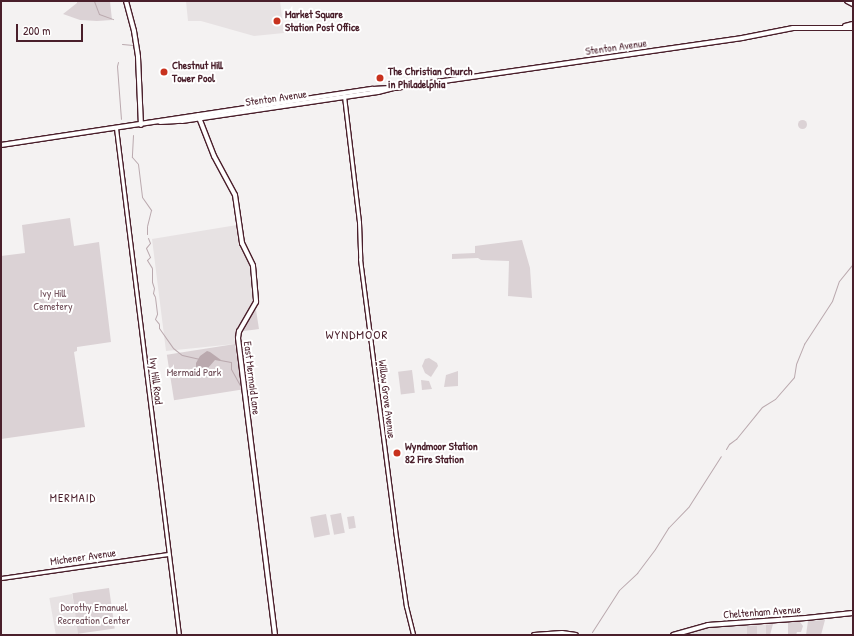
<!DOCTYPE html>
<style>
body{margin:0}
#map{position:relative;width:854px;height:636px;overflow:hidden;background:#f4f2f2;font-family:"Patrick Hand",sans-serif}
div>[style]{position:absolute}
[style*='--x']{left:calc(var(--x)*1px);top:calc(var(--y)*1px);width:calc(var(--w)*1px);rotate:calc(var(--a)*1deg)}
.built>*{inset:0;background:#e7e2e3;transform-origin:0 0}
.green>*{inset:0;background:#dbd2d5;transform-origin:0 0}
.round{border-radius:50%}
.water>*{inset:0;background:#baa9ae}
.stream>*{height:1px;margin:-0.5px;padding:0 0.5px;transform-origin:0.5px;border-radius:0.5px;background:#baa9ae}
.roads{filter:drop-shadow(1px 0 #4a1f2b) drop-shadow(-1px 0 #4a1f2b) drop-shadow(0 1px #4a1f2b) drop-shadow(0 -1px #4a1f2b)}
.minor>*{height:3px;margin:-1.5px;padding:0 1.5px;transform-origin:1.5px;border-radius:1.5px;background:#fff}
.major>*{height:4px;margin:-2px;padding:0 2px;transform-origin:2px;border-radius:2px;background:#fff}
.dots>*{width:11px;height:11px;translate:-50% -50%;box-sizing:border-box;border:2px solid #fff;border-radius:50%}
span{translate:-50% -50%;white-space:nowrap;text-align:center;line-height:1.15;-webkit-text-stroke:4px #fff;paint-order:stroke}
.poi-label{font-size:11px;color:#4a1f2b;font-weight:700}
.left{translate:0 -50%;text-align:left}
.street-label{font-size:11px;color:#4a1f2b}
.park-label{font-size:11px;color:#6e4c56}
.neighbourhood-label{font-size:12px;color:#4a1f2b;letter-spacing:1px}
.quarter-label{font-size:13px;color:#4a1f2b;letter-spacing:1px}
.frame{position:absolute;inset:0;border:2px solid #4a1f2b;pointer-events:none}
.scale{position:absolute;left:16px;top:24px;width:67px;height:18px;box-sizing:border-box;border:2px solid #4a1f2b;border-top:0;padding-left:5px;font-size:12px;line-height:14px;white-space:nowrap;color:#4a1f2b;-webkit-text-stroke:3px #fff;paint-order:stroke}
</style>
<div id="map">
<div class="built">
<i style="clip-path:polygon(186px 1px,280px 1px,284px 33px,254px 36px,201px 21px,188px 21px)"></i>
<i style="clip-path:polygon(237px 225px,238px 244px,250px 266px,254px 301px,234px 337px,235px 344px,166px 351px,152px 239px)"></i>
<i style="left:72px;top:594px;width:42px;height:23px;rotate:80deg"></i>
<i style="clip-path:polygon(768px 624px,769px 635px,685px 635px,708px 628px)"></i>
</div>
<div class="green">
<i style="clip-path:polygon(77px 1px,110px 1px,112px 20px,97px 21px,80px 20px,63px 14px,77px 3px)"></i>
<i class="round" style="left:797.5px;top:119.5px;width:9px;height:9px"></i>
<i style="clip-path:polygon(70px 218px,74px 246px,99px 242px,111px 342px,77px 347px,77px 351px,74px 352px,85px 427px,1px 439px,1px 256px,25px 253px,22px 225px)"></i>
<i style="clip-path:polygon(522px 240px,530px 268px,532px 298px,508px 296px,509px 261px,481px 260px,478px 258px,452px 259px,452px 254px,475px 253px,475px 246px)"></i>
<i style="clip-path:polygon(256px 310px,259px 329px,243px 331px,254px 311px)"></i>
<i style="left:235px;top:344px;width:46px;height:69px;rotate:81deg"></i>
<i style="clip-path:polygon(429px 358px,437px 363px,438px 366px,431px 377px,425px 373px,422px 366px,425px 359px)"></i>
<i style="left:412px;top:370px;width:23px;height:14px;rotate:83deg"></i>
<i style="clip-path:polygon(458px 371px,458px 386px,444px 387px,446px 375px)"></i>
<i style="clip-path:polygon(421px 380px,429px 381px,432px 389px,422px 390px)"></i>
<i style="left:341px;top:513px;width:20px;height:11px;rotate:79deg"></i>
<i style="left:326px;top:514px;width:21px;height:16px;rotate:79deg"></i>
<i style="left:354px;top:516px;width:12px;height:7px;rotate:81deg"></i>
<i style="left:109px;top:588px;width:41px;height:37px;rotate:82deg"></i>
<i style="clip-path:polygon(825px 620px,821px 635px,806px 635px,808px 621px)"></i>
<i style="clip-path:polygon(788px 622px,800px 622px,803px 626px,801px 632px,797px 632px,796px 635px,788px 635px)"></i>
<i style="clip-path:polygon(773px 624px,770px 635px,766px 635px,766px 625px)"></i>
<i style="left:757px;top:626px;width:8px;height:10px;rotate:90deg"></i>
</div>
<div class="water">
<i style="clip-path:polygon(207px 351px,210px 352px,221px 360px,220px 361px,215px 360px,208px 368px,200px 370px,196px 367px,196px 363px,200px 356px)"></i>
</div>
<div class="stream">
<i style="--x:94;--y:1;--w:14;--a:69"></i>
<i style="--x:99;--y:14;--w:15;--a:20"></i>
<i style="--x:122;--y:44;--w:11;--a:5"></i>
<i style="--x:118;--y:62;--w:4;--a:104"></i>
<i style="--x:117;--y:66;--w:53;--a:85.7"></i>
<i style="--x:133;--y:135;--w:22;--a:93"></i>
<i style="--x:132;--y:157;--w:9;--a:49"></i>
<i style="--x:138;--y:164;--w:33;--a:83"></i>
<i style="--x:142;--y:197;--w:16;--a:55"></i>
<i style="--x:151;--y:210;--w:16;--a:104"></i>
<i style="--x:147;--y:226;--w:8;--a:90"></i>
<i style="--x:148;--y:238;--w:5;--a:68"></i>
<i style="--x:150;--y:243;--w:6;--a:129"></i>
<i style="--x:146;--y:248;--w:10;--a:66"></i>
<i style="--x:150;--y:257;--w:4;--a:135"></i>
<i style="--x:147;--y:260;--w:9;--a:58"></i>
<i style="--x:152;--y:268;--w:14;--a:90"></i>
<i style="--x:152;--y:282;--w:6;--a:72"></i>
<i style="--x:154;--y:288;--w:5;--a:101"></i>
<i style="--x:153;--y:293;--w:4;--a:63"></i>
<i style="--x:155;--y:297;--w:17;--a:83"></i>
<i style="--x:157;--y:314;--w:5;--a:112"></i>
<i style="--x:155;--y:319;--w:6;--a:51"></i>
<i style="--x:159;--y:324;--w:4;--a:90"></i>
<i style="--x:159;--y:328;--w:24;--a:55"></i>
<i style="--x:173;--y:348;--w:11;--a:38"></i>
<i style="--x:182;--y:355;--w:17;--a:13"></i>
<i style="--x:220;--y:360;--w:11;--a:10"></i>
<i style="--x:231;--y:362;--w:7;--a:90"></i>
<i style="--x:231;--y:369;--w:18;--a:61"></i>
<i style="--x:726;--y:449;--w:6;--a:-59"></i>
<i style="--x:729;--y:444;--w:9;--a:-36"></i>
<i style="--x:736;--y:439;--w:41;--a:-50.9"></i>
<i style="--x:762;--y:407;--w:15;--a:-32"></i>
<i style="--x:775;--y:399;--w:29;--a:-49"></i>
<i style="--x:794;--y:377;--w:13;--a:-81"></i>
<i style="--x:796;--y:364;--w:22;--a:-68"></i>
<i style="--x:804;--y:344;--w:51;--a:-56.9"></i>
<i style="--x:832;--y:301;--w:21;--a:-71"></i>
<i style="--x:839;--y:281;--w:22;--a:-51"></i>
<i style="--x:592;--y:632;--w:50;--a:-57.3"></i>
<i style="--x:619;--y:590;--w:25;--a:-43"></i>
<i style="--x:637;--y:573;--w:30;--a:-53"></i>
<i style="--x:655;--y:549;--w:25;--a:-58"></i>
<i style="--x:668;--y:528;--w:30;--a:-46"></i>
<i style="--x:689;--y:506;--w:59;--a:-57.4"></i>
</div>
<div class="roads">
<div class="minor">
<i style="--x:344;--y:96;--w:127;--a:83.2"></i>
<i style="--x:359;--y:222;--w:37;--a:88"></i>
<i style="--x:360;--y:259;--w:86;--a:82.6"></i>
<i style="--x:371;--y:344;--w:188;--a:82.6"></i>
<i style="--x:395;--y:530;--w:77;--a:81.8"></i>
<i style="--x:406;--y:606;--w:30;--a:76"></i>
<i style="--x:116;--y:128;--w:511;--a:82.92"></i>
<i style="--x:1;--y:578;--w:169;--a:-8.2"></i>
</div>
<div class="major">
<i style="--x:126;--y:1;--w:31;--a:75"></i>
<i style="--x:134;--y:31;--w:26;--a:81"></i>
<i style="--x:138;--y:57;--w:68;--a:87.5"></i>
<i style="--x:847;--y:1;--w:7;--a:27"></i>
<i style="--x:845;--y:26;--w:8;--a:-14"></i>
<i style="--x:198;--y:115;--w:44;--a:68.7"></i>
<i style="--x:214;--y:156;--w:44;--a:61.7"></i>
<i style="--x:235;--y:195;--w:49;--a:81.7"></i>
<i style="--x:242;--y:243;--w:25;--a:64"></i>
<i style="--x:253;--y:266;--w:36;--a:85"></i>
<i style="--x:256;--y:302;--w:34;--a:120"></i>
<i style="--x:239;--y:331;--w:7;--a:98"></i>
<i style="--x:238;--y:338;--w:299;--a:82.9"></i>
<i style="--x:160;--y:122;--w:22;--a:-3"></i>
<i style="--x:182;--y:121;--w:198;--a:-8.4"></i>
<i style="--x:378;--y:92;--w:16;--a:-14"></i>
<i style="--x:1;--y:145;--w:376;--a:-8.6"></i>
<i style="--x:373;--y:89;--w:22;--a:-3"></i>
<i style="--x:395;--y:88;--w:351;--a:-8.2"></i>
<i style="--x:742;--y:38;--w:52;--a:-11.1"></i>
<i style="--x:793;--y:28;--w:60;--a:0"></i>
<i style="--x:534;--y:635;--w:28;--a:-4"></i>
<i style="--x:562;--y:633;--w:14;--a:8"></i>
<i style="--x:673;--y:635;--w:36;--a:-16"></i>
<i style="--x:708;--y:625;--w:98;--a:-4.1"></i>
<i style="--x:806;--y:618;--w:47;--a:-6.1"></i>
</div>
</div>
<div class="dots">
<i style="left:277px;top:21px;background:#c8321e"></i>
<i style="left:164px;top:72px;background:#c8321e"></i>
<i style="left:380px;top:78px;background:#c8321e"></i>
<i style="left:397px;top:453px;background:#c8321e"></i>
</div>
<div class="poi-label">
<span class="left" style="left:285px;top:21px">Market Square<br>Station Post Office</span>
<span class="left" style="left:172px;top:72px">Chestnut Hill<br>Tower Pool</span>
<span class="left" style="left:388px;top:78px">The Christian Church<br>in Philadelphia</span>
<span class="left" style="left:405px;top:453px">Wyndmoor Station<br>82 Fire Station</span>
</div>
<div class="street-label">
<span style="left:616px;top:47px;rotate:-8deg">Stenton Avenue</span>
<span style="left:276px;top:98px;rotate:-8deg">Stenton Avenue</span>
<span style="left:252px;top:378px;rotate:83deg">East Mermaid Lane</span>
<span style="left:156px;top:381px;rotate:83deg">Ivy Hill Road</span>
<span style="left:387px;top:399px;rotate:83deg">Willow Grove Avenue</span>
<span style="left:83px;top:557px;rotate:-8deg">Michener Avenue</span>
<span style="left:762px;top:612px;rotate:-4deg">Cheltenham Avenue</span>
</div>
<div class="park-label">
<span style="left:53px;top:300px">Ivy Hill<br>Cemetery</span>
<span style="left:194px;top:372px">Mermaid Park</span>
<span style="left:94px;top:614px">Dorothy Emanuel<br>Recreation Center</span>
</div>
<div class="neighbourhood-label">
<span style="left:73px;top:498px">MERMAID</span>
</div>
<div class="quarter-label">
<span style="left:357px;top:334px">WYNDMOOR</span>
</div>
<div class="frame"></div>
<div class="scale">200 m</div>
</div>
